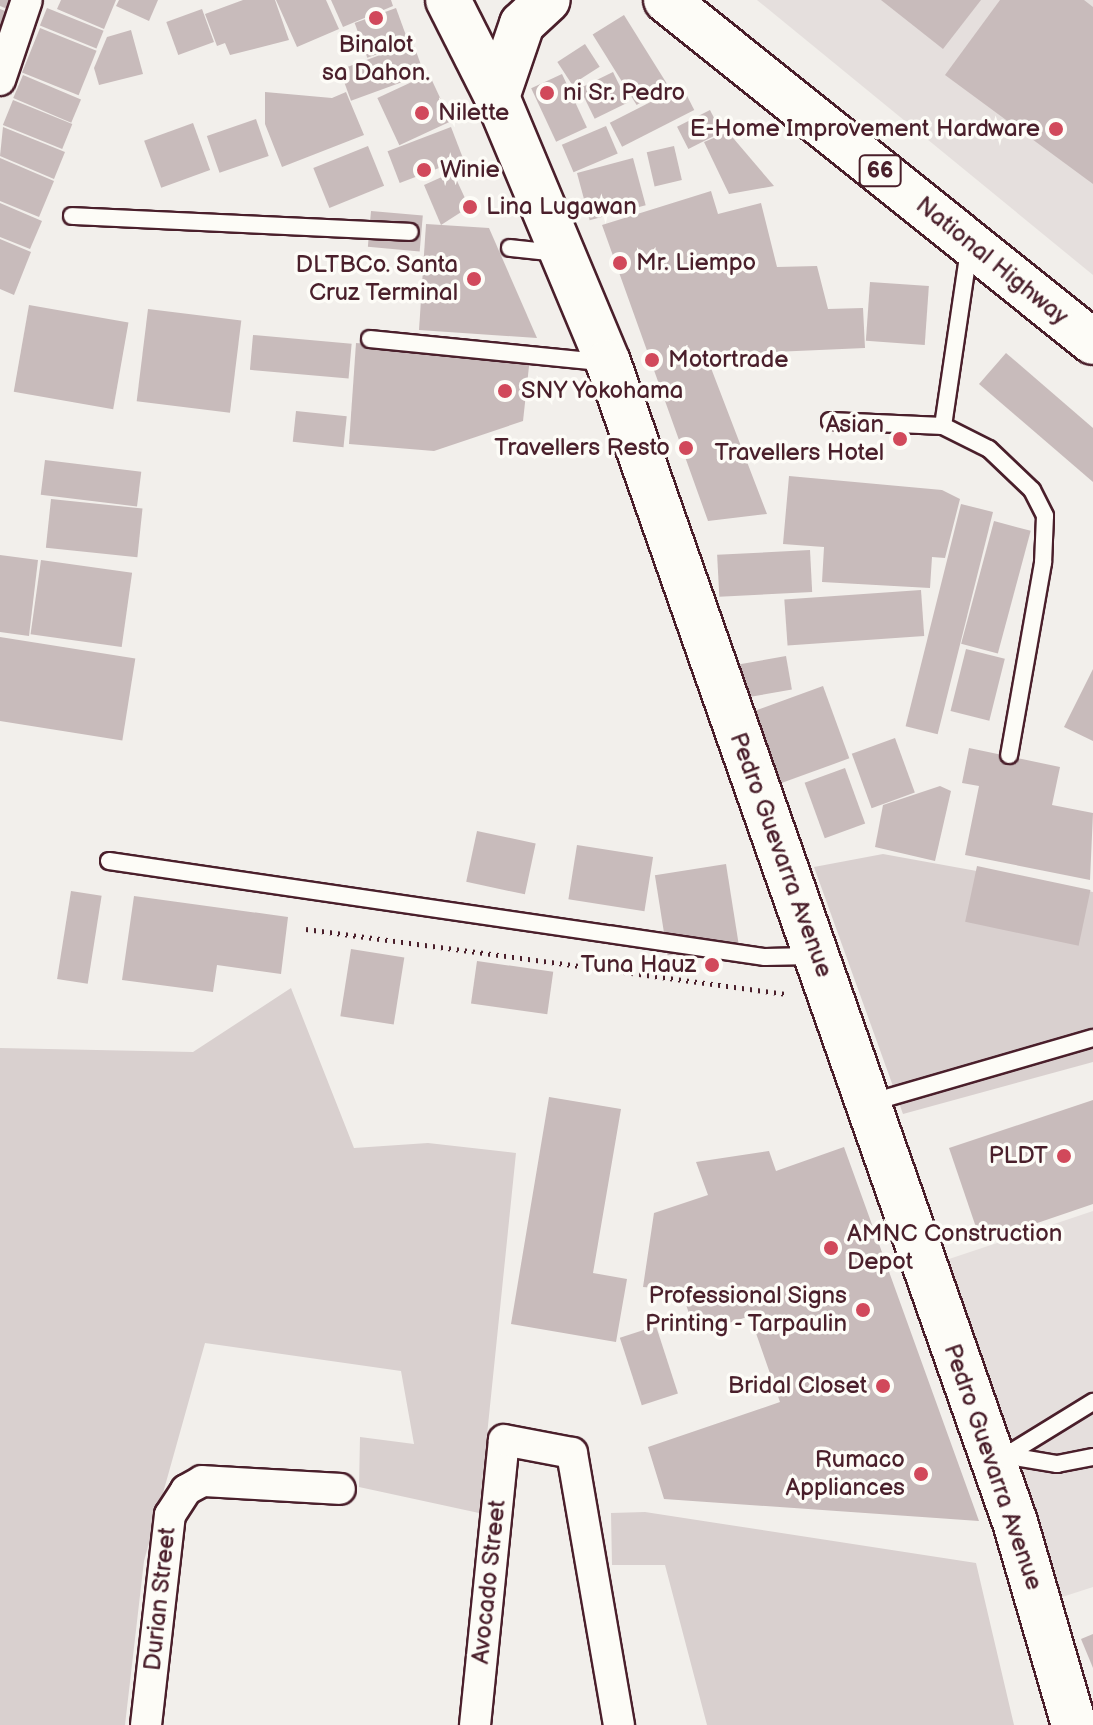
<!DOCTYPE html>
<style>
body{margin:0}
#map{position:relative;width:1093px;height:1725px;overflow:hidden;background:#f2efeb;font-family:"Balsamiq Sans",sans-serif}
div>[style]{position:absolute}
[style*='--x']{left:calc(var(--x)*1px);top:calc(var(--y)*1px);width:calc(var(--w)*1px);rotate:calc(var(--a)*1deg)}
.built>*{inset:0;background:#e5dfdd}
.green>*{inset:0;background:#d9d0cf}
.building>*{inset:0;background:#c8bbbb;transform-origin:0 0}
.path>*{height:5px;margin-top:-2.5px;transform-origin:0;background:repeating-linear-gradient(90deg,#4a1f2b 0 2px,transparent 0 8px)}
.roads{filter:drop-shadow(2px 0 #4a1f2b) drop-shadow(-2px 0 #4a1f2b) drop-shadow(0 2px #4a1f2b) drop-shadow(0 -2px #4a1f2b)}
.service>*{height:16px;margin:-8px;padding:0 8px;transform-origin:8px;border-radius:8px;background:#fdfcf7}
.minor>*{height:30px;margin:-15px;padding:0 15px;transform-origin:15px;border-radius:15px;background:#fdfcf7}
.secondary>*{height:44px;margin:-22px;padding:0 22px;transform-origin:22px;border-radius:22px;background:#fdfcf7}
.primary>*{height:44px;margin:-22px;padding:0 22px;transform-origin:22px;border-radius:22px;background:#fdfcf7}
.dots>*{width:22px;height:22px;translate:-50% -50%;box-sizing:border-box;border:4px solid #fdfcf7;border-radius:50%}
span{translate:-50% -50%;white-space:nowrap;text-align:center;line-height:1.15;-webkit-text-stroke:7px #fdfcf7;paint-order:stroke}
.shield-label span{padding:2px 6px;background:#fdfcf7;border:2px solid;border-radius:6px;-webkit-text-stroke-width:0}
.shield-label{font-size:22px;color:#4a1f2b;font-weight:700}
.poi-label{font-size:24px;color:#4a1f2b}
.left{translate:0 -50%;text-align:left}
.right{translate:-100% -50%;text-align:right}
.street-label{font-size:24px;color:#4a1f2b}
</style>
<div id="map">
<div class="built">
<i style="clip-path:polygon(757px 0,1093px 0,1093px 275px)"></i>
<i style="clip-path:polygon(1093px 1211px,1093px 1587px,1059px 1598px,943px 1261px)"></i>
</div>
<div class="green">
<i style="clip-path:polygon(883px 854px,1093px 892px,1093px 1062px,903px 1114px,814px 867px)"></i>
<i style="clip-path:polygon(291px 988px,354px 1148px,428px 1143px,516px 1153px,479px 1513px,359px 1487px,360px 1437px,414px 1444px,401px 1371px,205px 1343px,144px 1561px,125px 1725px,0 1725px,0 1048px,193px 1052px)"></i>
<i style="clip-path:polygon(645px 1512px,976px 1563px,1014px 1725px,707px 1725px,665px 1565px,612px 1565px,611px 1513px)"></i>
</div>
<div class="building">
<i style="clip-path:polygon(0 0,14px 0,10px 10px,0 6px)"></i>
<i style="clip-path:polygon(61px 0,116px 0,104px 29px,57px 9px)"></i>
<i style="clip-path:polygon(119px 0,158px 0,149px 21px,116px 6px)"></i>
<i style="clip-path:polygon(243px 0,275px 0,289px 40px,230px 55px,225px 43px,217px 46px,205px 14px)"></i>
<i style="clip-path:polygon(276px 0,326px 0,339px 29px,297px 47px)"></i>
<i style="clip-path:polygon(331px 0,391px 0,393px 6px,343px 27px)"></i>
<i style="clip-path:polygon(881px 0,981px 0,943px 49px)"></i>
<i style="clip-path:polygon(1000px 0,1084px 0,1093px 7px,1093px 184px,945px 75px)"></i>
<i style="left:47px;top:8px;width:61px;height:19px;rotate:22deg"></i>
<i style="left:396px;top:8px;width:37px;height:44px;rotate:70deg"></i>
<i style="clip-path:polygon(0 9px,13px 14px,0 46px)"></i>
<i style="left:202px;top:9px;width:35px;height:38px;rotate:70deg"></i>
<i style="left:624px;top:15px;width:83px;height:37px;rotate:58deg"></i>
<i style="left:40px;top:28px;width:61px;height:48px;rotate:22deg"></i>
<i style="clip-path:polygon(131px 30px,143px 74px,99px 85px,94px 68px,107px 37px)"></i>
<i style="left:413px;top:43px;width:33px;height:78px;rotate:70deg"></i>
<i style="left:585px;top:44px;width:27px;height:33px;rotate:57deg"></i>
<i style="left:613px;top:72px;width:34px;height:37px;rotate:64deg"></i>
<i style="left:429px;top:74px;width:52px;height:57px;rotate:65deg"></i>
<i style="left:562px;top:74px;width:59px;height:34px;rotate:65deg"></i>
<i style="left:23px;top:75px;width:63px;height:25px;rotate:23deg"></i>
<i style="left:682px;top:86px;width:27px;height:81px;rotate:63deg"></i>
<i style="clip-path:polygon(265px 92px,332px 98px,346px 92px,364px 135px,282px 167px,265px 124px)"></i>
<i style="left:13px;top:100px;width:64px;height:27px;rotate:22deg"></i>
<i style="left:710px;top:110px;width:25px;height:37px;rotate:63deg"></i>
<i style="left:256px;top:119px;width:39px;height:52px;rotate:71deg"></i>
<i style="left:193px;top:123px;width:50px;height:52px;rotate:70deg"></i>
<i style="left:606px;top:126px;width:30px;height:48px;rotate:67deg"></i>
<i style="clip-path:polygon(3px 127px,65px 152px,54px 179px,0 156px)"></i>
<i style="left:451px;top:127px;width:34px;height:68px;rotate:69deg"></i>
<i style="clip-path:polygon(728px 132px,774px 186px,729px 194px,704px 142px)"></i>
<i style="left:368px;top:146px;width:43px;height:59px;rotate:68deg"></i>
<i style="left:674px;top:146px;width:35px;height:28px;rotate:77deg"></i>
<i style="clip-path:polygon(0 158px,54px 181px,39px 217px,0 201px)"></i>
<i style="left:633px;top:158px;width:49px;height:58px;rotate:75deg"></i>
<i style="clip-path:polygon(453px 172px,469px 207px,441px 225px,424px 185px)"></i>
<i style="clip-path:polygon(711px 191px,718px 214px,761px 203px,777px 267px,817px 266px,828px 309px,863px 308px,865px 348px,706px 355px,767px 514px,708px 521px,602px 225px)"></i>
<i style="clip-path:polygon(0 203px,42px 221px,30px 249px,0 237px)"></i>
<i style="left:371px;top:211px;width:52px;height:36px;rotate:5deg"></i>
<i style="clip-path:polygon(426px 224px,489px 228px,537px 338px,419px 330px)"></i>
<i style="clip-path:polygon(0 239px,31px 252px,14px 295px,0 289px)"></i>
<i style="left:870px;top:282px;width:59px;height:59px;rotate:4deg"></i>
<i style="left:29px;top:305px;width:101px;height:88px;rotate:10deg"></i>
<i style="left:148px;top:309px;width:94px;height:93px;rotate:7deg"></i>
<i style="left:253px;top:335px;width:99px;height:35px;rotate:5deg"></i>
<i style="clip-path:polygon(356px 343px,530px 357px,523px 421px,434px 451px,349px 444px)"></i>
<i style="clip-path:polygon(1006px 353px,1093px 428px,1093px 482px,979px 384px)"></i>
<i style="left:296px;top:411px;width:51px;height:31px;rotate:6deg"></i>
<i style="left:45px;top:460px;width:97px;height:35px;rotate:7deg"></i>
<i style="clip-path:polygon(789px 476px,942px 490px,960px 499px,945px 558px,932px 557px,930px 588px,822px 582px,824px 547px,783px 544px)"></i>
<i style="left:51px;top:499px;width:92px;height:49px;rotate:6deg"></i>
<i style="left:961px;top:504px;width:33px;height:229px;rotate:14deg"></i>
<i style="left:994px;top:521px;width:38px;height:127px;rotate:15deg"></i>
<i style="left:810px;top:550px;width:42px;height:93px;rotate:87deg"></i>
<i style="clip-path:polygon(0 555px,38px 560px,29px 636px,0 632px)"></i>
<i style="left:41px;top:560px;width:92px;height:75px;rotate:8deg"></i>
<i style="left:921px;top:590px;width:46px;height:137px;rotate:86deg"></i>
<i style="left:0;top:637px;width:137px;height:83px;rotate:9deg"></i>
<i style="left:966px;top:649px;width:40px;height:64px;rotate:14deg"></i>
<i style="left:786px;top:656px;width:34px;height:54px;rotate:80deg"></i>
<i style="clip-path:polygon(1093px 669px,1093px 741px,1064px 727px)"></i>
<i style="left:823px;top:686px;width:77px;height:81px;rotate:70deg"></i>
<i style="left:895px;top:738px;width:58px;height:46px;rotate:70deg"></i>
<i style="clip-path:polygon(969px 748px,1060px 767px,1052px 805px,1093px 813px,1090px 880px,965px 855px,979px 786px,962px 783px)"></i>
<i style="left:845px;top:768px;width:59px;height:43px;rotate:70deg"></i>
<i style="clip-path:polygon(940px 786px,951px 791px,935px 861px,875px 847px,883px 805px)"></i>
<i style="left:477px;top:831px;width:60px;height:52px;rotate:12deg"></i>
<i style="left:577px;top:845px;width:77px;height:55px;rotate:9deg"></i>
<i style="left:726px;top:864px;width:81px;height:72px;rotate:81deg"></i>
<i style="left:977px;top:866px;width:116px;height:57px;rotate:12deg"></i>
<i style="left:71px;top:891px;width:31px;height:89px;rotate:9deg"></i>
<i style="clip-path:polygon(134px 896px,288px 917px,281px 974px,217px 965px,213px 992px,122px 980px)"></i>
<i style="left:351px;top:949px;width:54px;height:68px;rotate:9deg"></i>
<i style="left:477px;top:961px;width:77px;height:43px;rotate:8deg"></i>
<i style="clip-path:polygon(549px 1097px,621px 1109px,593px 1273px,627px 1279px,616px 1342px,511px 1324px)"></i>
<i style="clip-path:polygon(1093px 1100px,1093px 1204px,981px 1242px,949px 1148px)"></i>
<i style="clip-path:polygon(844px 1147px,979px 1521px,664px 1499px,648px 1447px,780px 1402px,750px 1316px,696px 1334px,681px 1290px,643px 1287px,654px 1213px,708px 1195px,696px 1162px,769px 1151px,776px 1171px)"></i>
<i style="left:656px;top:1326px;width:71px;height:38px;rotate:72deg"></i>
<i style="clip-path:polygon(1093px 1634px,1093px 1668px,1081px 1639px)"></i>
</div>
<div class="path">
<i style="--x:306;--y:929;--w:486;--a:7.7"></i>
</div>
<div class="roads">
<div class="service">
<i style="--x:72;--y:216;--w:338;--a:2.7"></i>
<i style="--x:510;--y:248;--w:47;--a:6.1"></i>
<i style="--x:370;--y:339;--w:233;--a:5.7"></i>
<i style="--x:830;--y:421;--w:113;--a:2.5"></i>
<i style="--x:943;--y:426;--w:51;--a:26.6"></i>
<i style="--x:989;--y:449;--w:59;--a:43.6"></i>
<i style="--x:1032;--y:490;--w:29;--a:63"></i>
<i style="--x:1045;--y:516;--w:47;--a:92.4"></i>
<i style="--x:1043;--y:563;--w:195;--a:100"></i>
<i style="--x:943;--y:426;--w:179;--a:-81.6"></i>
<i style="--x:109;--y:861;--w:663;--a:8.33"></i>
<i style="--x:765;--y:957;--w:47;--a:-1.2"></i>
<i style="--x:869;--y:1103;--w:233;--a:-16.2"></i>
<i style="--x:1009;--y:1456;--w:49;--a:9.5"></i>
<i style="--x:1057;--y:1464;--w:37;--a:-11"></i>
<i style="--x:997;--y:1461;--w:113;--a:-31.6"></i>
</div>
<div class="minor">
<i style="--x:0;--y:80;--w:84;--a:-71.4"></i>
<i style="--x:146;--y:1725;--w:211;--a:-83.5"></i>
<i style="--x:170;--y:1515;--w:30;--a:-57"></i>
<i style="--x:186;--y:1490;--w:18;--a:-29"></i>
<i style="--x:202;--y:1481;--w:138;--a:3.3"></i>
<i style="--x:475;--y:1725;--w:286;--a:-84.2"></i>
<i style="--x:504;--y:1440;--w:69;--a:10.8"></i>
<i style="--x:572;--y:1453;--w:276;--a:80.2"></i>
</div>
<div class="secondary">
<i style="--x:448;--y:0;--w:109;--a:63.2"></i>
<i style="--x:497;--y:97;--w:287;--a:67.3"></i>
<i style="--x:608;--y:362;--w:1229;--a:70.67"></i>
<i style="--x:1015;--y:1522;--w:211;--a:73.8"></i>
</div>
<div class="primary">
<i style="--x:666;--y:0;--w:547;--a:38.69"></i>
<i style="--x:497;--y:97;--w:77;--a:-71.1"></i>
<i style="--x:522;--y:24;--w:35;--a:-43"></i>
</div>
</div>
<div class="dots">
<i style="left:376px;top:18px;background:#d1495b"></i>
<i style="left:547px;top:93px;background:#d1495b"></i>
<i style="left:422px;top:113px;background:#d1495b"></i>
<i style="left:1056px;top:129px;background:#d1495b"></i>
<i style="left:424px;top:170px;background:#d1495b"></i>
<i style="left:470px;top:207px;background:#d1495b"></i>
<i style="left:620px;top:263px;background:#d1495b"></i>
<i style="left:474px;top:279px;background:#d1495b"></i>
<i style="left:652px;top:360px;background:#d1495b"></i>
<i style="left:505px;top:391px;background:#d1495b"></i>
<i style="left:900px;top:439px;background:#d1495b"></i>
<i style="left:686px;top:448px;background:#d1495b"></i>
<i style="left:712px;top:965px;background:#d1495b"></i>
<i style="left:1064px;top:1156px;background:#d1495b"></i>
<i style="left:831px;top:1248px;background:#d1495b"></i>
<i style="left:863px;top:1310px;background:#d1495b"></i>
<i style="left:883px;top:1386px;background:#d1495b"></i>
<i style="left:921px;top:1474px;background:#d1495b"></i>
</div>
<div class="shield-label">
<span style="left:880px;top:171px">66</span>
</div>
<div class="poi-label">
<span style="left:376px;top:59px">Binalot<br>sa Dahon.</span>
<span class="left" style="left:563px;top:93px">ni Sr. Pedro</span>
<span class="left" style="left:438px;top:113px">Nilette</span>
<span class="right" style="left:1040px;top:129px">E-Home Improvement Hardware</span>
<span class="left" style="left:440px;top:170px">Winie</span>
<span class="left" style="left:486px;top:207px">Lina Lugawan</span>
<span class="left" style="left:636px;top:263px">Mr. Liempo</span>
<span class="right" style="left:458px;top:279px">DLTBCo. Santa<br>Cruz Terminal</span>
<span class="left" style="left:668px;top:360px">Motortrade</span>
<span class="left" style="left:521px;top:391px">SNY Yokohama</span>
<span class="right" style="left:884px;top:439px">Asian<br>Travellers Hotel</span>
<span class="right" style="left:670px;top:448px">Travellers Resto</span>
<span class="right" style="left:696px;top:965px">Tuna Hauz</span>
<span class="right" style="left:1048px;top:1156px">PLDT</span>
<span class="left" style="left:847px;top:1248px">AMNC Construction<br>Depot</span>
<span class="right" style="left:847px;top:1310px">Professional Signs<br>Printing - Tarpaulin</span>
<span class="right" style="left:867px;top:1386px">Bridal Closet</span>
<span class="right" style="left:905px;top:1474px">Rumaco<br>Appliances</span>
</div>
<div class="street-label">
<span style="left:992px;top:261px;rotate:39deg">National Highway</span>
<span style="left:781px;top:855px;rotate:70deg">Pedro Guevarra Avenue</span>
<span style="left:993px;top:1467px;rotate:71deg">Pedro Guevarra Avenue</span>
<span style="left:489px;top:1582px;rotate:-84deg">Avocado Street</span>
<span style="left:160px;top:1599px;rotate:-84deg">Durian Street</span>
</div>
</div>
